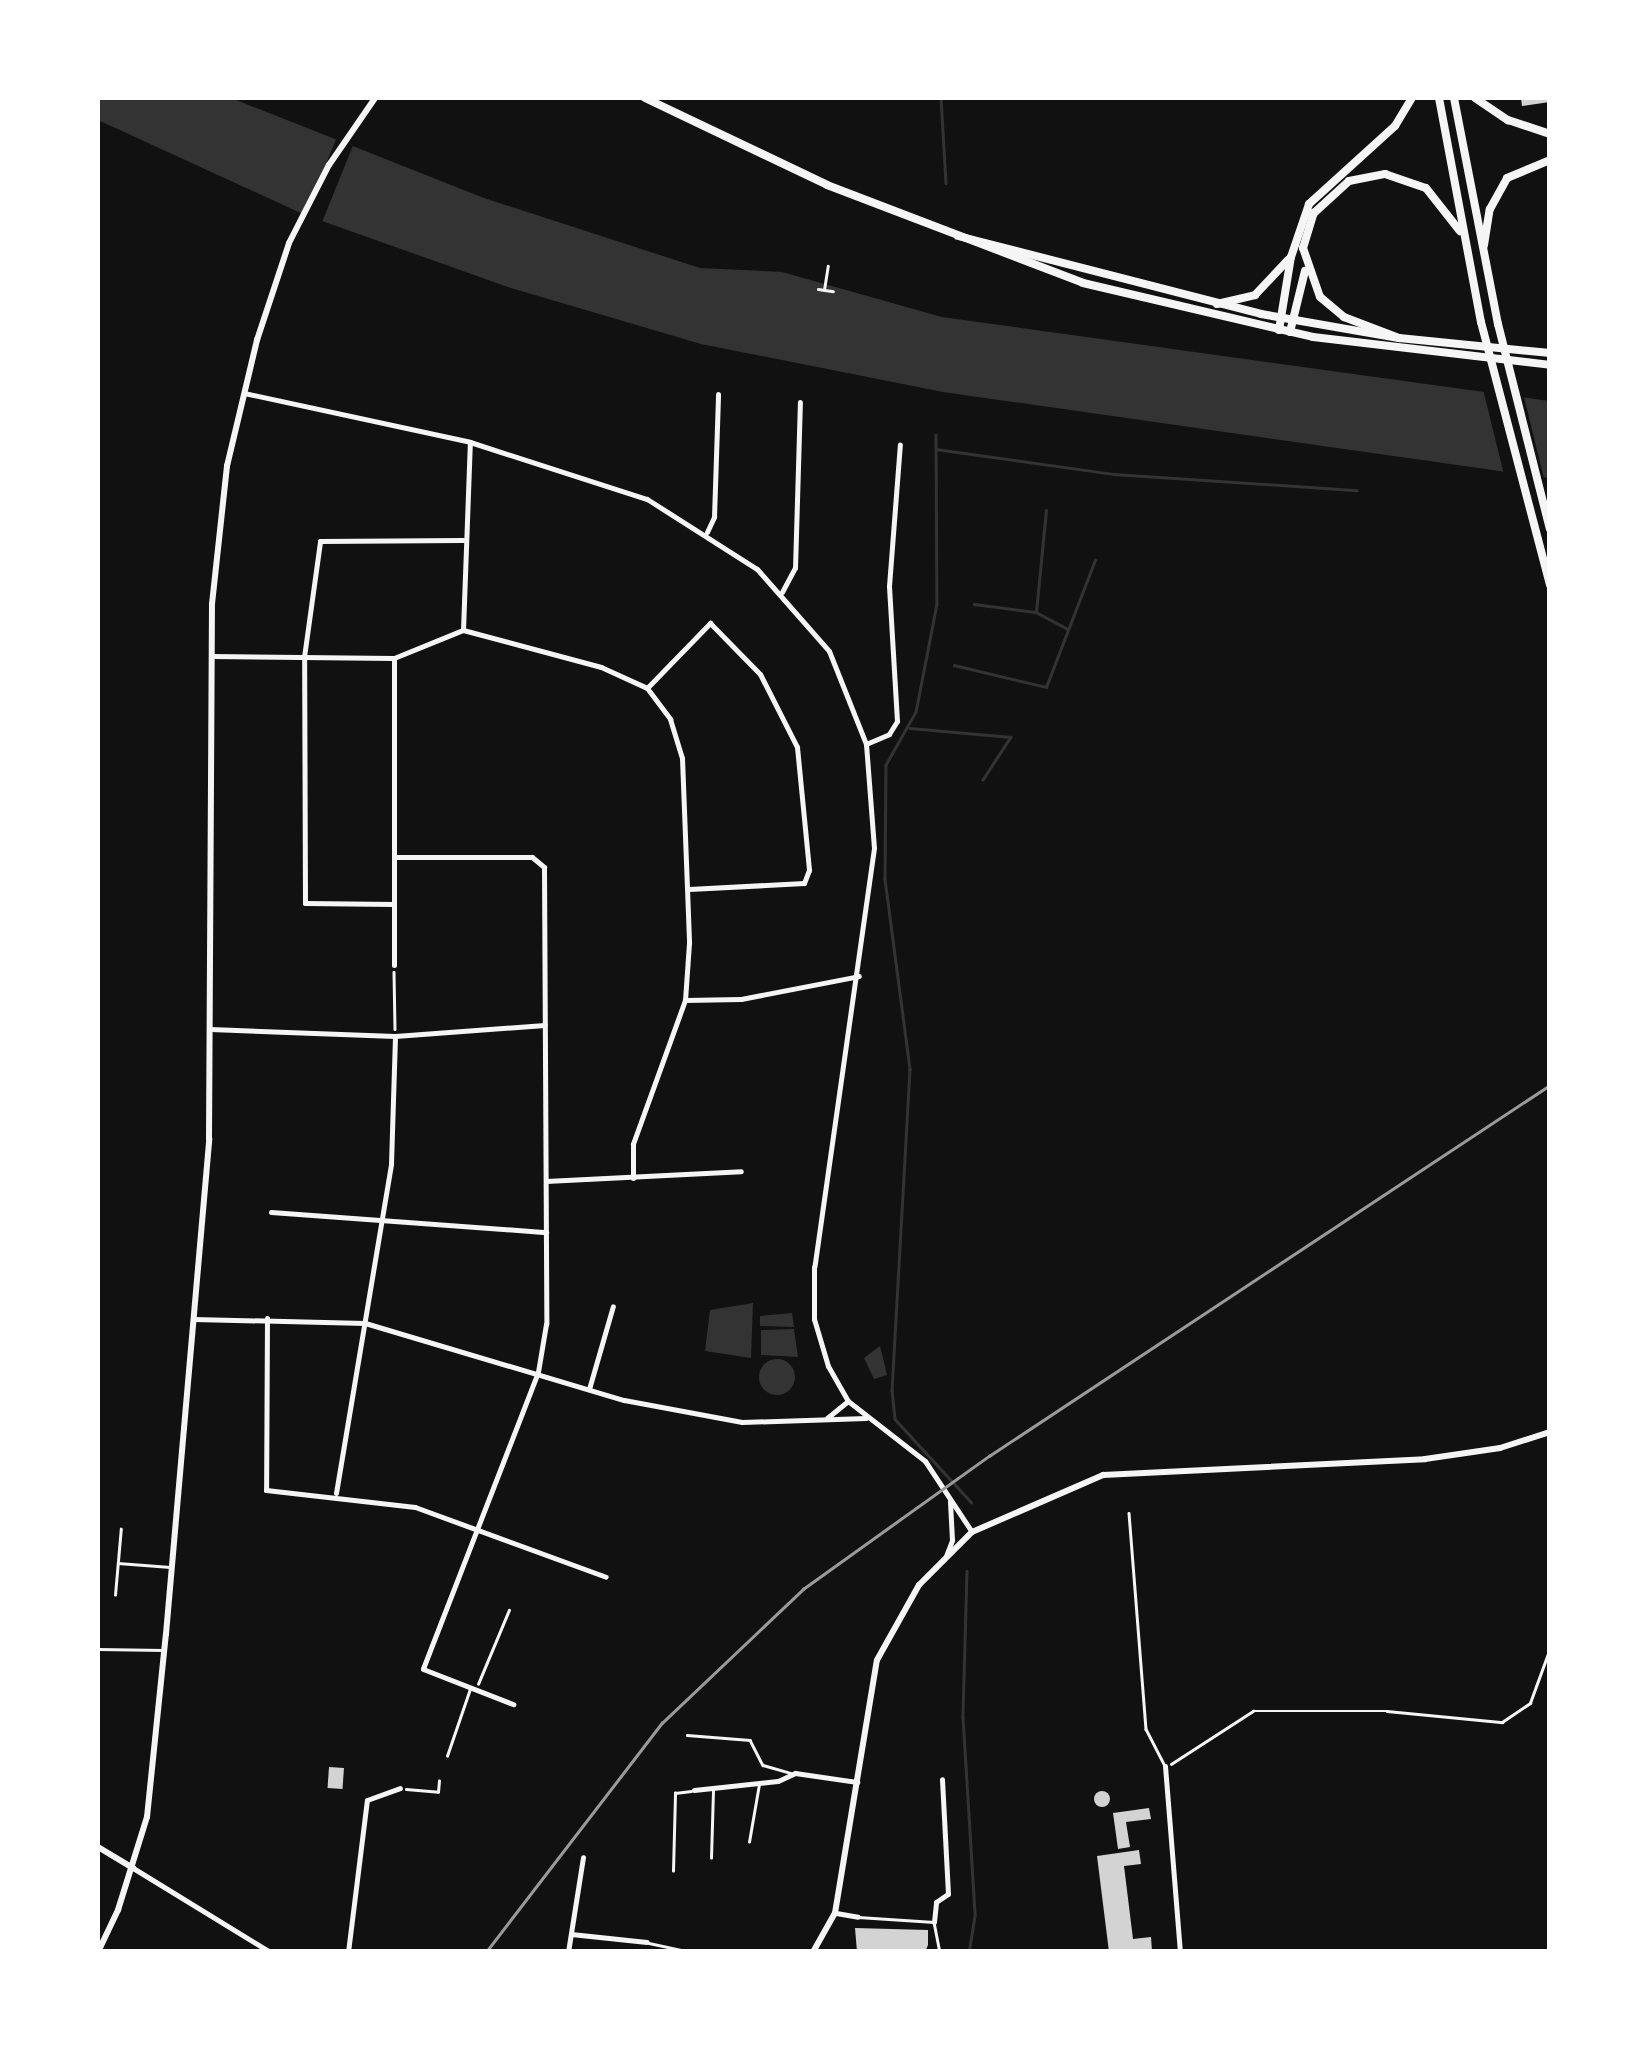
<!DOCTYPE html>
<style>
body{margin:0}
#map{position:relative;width:1647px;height:2049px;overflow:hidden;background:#111;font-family:"Noto Sans",sans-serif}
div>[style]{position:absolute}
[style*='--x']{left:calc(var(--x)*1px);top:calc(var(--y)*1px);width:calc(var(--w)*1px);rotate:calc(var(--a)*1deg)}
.water>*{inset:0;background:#333}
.round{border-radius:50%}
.pier>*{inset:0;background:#111;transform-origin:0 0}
.stream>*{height:2.5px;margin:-1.25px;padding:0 1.25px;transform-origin:1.25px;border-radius:1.25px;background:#333}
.building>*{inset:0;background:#d3d3d3;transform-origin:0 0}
.path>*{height:2.5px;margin:-1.25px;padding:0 1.25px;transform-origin:1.25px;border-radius:1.25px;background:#f5f5f5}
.service>*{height:2.5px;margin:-1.25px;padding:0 1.25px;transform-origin:1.25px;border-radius:1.25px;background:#f5f5f5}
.minor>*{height:5px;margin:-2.5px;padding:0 2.5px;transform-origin:2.5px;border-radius:2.5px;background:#f5f5f5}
.tertiary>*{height:6px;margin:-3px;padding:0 3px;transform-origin:3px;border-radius:3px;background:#f5f5f5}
.secondary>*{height:8px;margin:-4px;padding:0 4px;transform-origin:4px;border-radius:4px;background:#f5f5f5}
.primary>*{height:8px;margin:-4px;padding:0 4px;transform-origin:4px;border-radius:4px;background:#f5f5f5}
.rail>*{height:2.5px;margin:-1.25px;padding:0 1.25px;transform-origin:1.25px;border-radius:1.25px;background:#9a9a9a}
span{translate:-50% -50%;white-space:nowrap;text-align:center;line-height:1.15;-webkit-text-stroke:10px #fff;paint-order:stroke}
.frame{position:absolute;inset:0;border:100px solid #fff;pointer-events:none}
</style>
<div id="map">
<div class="water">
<i style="clip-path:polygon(98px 98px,231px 98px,484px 198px,700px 268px,782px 272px,942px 317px,1549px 401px,1549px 478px,943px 392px,701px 344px,511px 288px,305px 215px,98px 120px)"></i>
<i style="clip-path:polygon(753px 1303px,751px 1358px,705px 1351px,710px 1310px)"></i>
<i style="clip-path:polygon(792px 1313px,794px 1327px,760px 1326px,760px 1316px)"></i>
<i style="clip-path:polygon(794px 1329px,798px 1357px,761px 1355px,761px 1330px)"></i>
<i style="clip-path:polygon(880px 1346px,887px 1375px,874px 1379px,864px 1358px)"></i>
<i class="round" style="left:759px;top:1359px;width:36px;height:36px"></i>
</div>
<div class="pier">
<i style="left:337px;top:137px;width:18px;height:89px;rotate:22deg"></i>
<i style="clip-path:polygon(1483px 389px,1523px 393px,1545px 483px,1505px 479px)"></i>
</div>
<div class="stream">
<i style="--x:941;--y:98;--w:85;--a:86.6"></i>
<i style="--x:936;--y:435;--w:169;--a:89.7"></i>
<i style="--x:937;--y:604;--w:110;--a:101"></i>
<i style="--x:916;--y:712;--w:61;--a:119.5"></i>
<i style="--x:886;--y:765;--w:114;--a:90.5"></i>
<i style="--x:885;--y:879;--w:192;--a:82.5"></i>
<i style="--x:910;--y:1069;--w:322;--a:93.2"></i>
<i style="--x:892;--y:1390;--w:29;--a:84"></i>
<i style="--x:895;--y:1419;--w:113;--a:47.5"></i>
<i style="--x:936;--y:449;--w:180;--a:8"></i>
<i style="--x:1114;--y:474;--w:243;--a:3.8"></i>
<i style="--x:974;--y:604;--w:63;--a:7.4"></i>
<i style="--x:1036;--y:612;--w:36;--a:28"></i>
<i style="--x:1036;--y:612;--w:102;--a:-84.4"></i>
<i style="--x:954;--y:665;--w:95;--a:13.4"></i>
<i style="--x:1046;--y:687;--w:136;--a:-68.9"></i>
<i style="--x:910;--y:728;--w:101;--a:5.1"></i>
<i style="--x:1011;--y:737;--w:51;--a:123.1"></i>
<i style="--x:967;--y:1571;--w:146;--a:91.6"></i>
<i style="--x:963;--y:1717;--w:199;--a:86.5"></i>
<i style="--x:975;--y:1916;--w:36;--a:99"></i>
</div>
<div class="building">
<i style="clip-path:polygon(1521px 98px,1550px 98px,1550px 102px,1522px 106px)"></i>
<i style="left:329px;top:1767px;width:15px;height:21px;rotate:4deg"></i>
<i class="round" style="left:1094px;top:1791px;width:16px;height:16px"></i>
<i style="clip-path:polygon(1149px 1808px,1151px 1819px,1126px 1822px,1130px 1847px,1118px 1849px,1113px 1813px)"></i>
<i style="clip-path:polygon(1139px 1850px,1141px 1864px,1124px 1866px,1133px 1939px,1151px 1937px,1152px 1951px,1109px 1952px,1097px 1856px)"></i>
<i style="clip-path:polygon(855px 1928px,928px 1930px,928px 1945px,925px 1952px,857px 1952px)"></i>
</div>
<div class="path">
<i style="--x:818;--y:289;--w:15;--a:8"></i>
<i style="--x:824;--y:290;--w:24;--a:-81"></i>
<i style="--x:394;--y:972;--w:57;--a:89"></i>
<i style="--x:478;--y:1684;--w:80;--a:-67.3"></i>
<i style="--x:1171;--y:1764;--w:98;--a:-32.9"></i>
<i style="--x:1253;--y:1711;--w:134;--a:0"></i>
<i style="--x:1387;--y:1711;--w:116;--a:5.5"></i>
<i style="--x:1502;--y:1722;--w:34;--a:-34"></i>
<i style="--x:1530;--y:1703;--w:59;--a:-70"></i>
<i style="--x:406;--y:1789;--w:32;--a:5"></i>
<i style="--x:438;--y:1792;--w:11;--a:-85"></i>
</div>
<div class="service">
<i style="--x:1129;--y:1513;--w:217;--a:85.5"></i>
<i style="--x:1146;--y:1729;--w:42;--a:62.8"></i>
<i style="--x:118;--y:1561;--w:32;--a:-85"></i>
<i style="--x:115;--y:1595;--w:32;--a:-85"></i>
<i style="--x:118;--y:1563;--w:52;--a:4.4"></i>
<i style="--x:98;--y:1649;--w:65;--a:0.9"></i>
<i style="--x:687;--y:1735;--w:63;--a:4.5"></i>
<i style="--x:750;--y:1740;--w:28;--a:63"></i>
<i style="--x:763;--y:1765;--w:29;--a:16"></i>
<i style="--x:447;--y:1756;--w:71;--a:-71.1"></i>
<i style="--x:749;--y:1842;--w:59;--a:-80.2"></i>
<i style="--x:711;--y:1858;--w:68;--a:-88.3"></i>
<i style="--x:673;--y:1871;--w:78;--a:-88.5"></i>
<i style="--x:675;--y:1793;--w:16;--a:-7"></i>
<i style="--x:858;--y:1917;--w:76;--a:3.8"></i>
<i style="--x:934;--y:1922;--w:31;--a:79"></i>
<i style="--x:649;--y:1943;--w:43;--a:12.1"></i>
</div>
<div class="minor">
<i style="--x:244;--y:393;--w:231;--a:12.2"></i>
<i style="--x:470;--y:442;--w:186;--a:17.9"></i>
<i style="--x:647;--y:499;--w:130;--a:32.5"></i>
<i style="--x:757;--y:569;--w:109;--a:48.7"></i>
<i style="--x:829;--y:651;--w:100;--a:68.3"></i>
<i style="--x:866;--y:744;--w:104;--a:85.6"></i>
<i style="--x:874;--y:848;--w:423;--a:98.1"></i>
<i style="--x:814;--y:1267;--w:52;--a:90"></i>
<i style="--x:814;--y:1319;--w:49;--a:73.4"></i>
<i style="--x:828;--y:1366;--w:40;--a:60.3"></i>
<i style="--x:848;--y:1401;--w:98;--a:37.9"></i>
<i style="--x:925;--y:1461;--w:85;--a:56.5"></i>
<i style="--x:707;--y:532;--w:17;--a:-65"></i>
<i style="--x:714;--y:517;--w:123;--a:-88.1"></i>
<i style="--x:782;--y:592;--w:27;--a:-62"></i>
<i style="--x:795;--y:568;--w:166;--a:-88.3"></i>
<i style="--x:463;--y:630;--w:187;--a:-87.9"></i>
<i style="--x:211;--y:656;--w:183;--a:0.6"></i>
<i style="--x:394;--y:658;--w:74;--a:-22.1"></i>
<i style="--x:463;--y:630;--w:143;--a:15"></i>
<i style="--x:601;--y:667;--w:51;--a:24.5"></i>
<i style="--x:647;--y:688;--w:39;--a:53"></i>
<i style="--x:670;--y:719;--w:41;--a:72.9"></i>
<i style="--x:682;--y:758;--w:185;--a:87.8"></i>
<i style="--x:689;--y:943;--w:57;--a:94"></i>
<i style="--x:685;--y:1000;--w:153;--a:109.9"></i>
<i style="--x:633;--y:1144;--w:34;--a:90"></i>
<i style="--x:647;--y:688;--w:91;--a:-45.9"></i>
<i style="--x:710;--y:623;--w:71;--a:45.6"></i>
<i style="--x:760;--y:674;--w:82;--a:63.1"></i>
<i style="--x:797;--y:747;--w:124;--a:84.4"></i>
<i style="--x:809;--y:870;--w:14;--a:111"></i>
<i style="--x:804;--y:883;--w:115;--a:177"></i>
<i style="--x:866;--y:744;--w:25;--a:-23"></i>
<i style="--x:889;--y:734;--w:15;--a:-58"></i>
<i style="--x:897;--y:721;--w:135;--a:-93.4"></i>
<i style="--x:889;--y:586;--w:142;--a:-85.6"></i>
<i style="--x:395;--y:857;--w:137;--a:0"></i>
<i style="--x:532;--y:857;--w:16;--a:40"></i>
<i style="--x:544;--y:867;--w:457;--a:89.7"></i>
<i style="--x:546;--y:1324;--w:49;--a:99.5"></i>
<i style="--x:538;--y:1372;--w:318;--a:111.2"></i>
<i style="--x:423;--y:1669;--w:97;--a:21.3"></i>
<i style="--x:394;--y:904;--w:89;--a:-179.4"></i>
<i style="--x:305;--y:903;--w:246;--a:-90.2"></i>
<i style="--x:304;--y:657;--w:117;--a:-82.1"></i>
<i style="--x:320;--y:541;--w:143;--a:-0.4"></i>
<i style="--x:394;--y:965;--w:307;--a:-90"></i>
<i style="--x:685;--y:1000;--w:56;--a:-1"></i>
<i style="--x:741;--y:999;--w:120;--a:-11"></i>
<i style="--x:210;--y:1029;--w:185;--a:2.2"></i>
<i style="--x:395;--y:1036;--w:150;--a:-4.2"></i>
<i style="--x:546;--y:1181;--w:195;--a:-2.9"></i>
<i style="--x:271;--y:1212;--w:276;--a:4.2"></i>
<i style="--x:267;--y:1318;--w:172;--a:90.3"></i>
<i style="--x:266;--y:1490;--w:150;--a:6.5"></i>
<i style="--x:415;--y:1507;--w:203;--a:20.1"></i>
<i style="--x:193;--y:1319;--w:172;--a:1.3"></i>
<i style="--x:365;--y:1323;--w:270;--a:16.6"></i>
<i style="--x:624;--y:1400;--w:120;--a:10.6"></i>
<i style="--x:742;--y:1422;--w:124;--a:-1.8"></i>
<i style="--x:589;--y:1389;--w:86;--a:-73.9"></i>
<i style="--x:827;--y:1418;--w:27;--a:-39"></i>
<i style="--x:336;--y:1493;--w:334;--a:-80.5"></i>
<i style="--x:391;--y:1164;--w:128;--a:-88.2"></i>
<i style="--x:946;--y:1556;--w:17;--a:-69"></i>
<i style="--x:952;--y:1540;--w:39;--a:-93"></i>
<i style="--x:1165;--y:1766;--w:187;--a:85.4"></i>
<i style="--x:694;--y:1790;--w:84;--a:-6.1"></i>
<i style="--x:778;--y:1781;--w:19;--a:-25"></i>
<i style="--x:795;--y:1773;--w:63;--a:8.3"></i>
<i style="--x:133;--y:1868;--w:161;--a:31.5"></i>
<i style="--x:836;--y:1913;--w:22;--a:10"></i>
<i style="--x:934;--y:1922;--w:20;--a:-84"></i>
<i style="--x:936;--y:1902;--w:14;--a:-34"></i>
<i style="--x:948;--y:1894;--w:115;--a:-93"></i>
<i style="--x:571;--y:1934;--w:76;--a:6"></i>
<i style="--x:348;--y:1952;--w:153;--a:-82.9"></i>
<i style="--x:367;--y:1800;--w:35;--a:-20"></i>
<i style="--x:568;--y:1952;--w:96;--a:-81"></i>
</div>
<div class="tertiary">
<i style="--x:98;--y:1847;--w:41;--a:31"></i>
<i style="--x:98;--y:1952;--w:47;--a:-64.5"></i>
<i style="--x:118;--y:1910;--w:97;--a:-72.7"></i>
<i style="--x:147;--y:1817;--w:184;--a:-84.1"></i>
<i style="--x:166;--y:1634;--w:497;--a:-85"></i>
<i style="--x:209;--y:1139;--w:535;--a:-89.68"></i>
<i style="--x:212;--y:604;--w:139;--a:-83.8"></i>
<i style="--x:227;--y:466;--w:130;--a:-76.6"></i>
<i style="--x:257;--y:340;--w:102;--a:-71.7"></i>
<i style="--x:289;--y:243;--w:88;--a:-62.9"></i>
<i style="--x:329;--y:165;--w:81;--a:-55.5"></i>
<i style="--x:813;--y:1952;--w:45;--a:-60.6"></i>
<i style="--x:835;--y:1913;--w:256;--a:-80.6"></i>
<i style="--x:877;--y:1660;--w:86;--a:-60.8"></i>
<i style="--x:919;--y:1585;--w:75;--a:-45"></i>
<i style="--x:972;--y:1532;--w:143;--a:-23.5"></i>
<i style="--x:1103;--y:1475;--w:322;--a:-2.8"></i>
<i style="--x:1425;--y:1459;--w:76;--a:-8.3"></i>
<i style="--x:1500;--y:1448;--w:52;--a:-17.7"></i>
</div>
<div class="secondary">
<i style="--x:645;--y:98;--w:202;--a:25.5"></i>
<i style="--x:827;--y:185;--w:274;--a:20.9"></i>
<i style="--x:1083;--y:283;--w:236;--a:13.2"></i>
<i style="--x:1313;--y:337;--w:239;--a:6.7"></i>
<i style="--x:958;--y:236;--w:313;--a:14.4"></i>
<i style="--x:1261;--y:314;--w:140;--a:9.9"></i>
<i style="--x:1399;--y:338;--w:152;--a:5.7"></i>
</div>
<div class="primary">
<i style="--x:1439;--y:98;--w:228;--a:79.4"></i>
<i style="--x:1481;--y:322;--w:272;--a:75.3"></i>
<i style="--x:1454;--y:98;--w:230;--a:79"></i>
<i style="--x:1498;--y:324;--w:211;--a:75.8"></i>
<i style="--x:1475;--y:98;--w:40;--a:34"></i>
<i style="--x:1508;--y:120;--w:44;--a:18.4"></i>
<i style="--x:1484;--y:245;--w:36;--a:-81"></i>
<i style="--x:1490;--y:209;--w:35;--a:-61"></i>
<i style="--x:1507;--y:178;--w:47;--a:-22.7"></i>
<i style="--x:1217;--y:304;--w:39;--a:-13"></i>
<i style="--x:1255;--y:295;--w:48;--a:-46.7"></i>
<i style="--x:1279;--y:330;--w:74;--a:-80.7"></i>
<i style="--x:1291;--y:257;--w:56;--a:-71.2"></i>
<i style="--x:1309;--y:204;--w:116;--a:-42.2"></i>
<i style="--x:1395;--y:126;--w:33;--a:-59"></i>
<i style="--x:1290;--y:332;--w:63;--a:-76.2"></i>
<i style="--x:1399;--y:338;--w:59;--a:-159.1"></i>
<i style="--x:1344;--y:317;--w:31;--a:-140"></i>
<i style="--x:1320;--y:297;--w:52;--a:-109.1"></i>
<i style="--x:1303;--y:248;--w:37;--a:-73"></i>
<i style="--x:1314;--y:213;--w:47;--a:-42.4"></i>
<i style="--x:1349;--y:181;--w:37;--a:-11"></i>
<i style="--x:1385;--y:174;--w:43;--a:18.9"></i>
<i style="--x:1426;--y:188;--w:55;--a:51.7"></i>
</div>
<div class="rail">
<i style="--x:486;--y:1952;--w:289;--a:-52.5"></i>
<i style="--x:662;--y:1723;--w:195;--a:-43.5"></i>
<i style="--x:803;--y:1589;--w:229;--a:-35.6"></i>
<i style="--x:989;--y:1456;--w:673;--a:-33.48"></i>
</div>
<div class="frame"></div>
</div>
